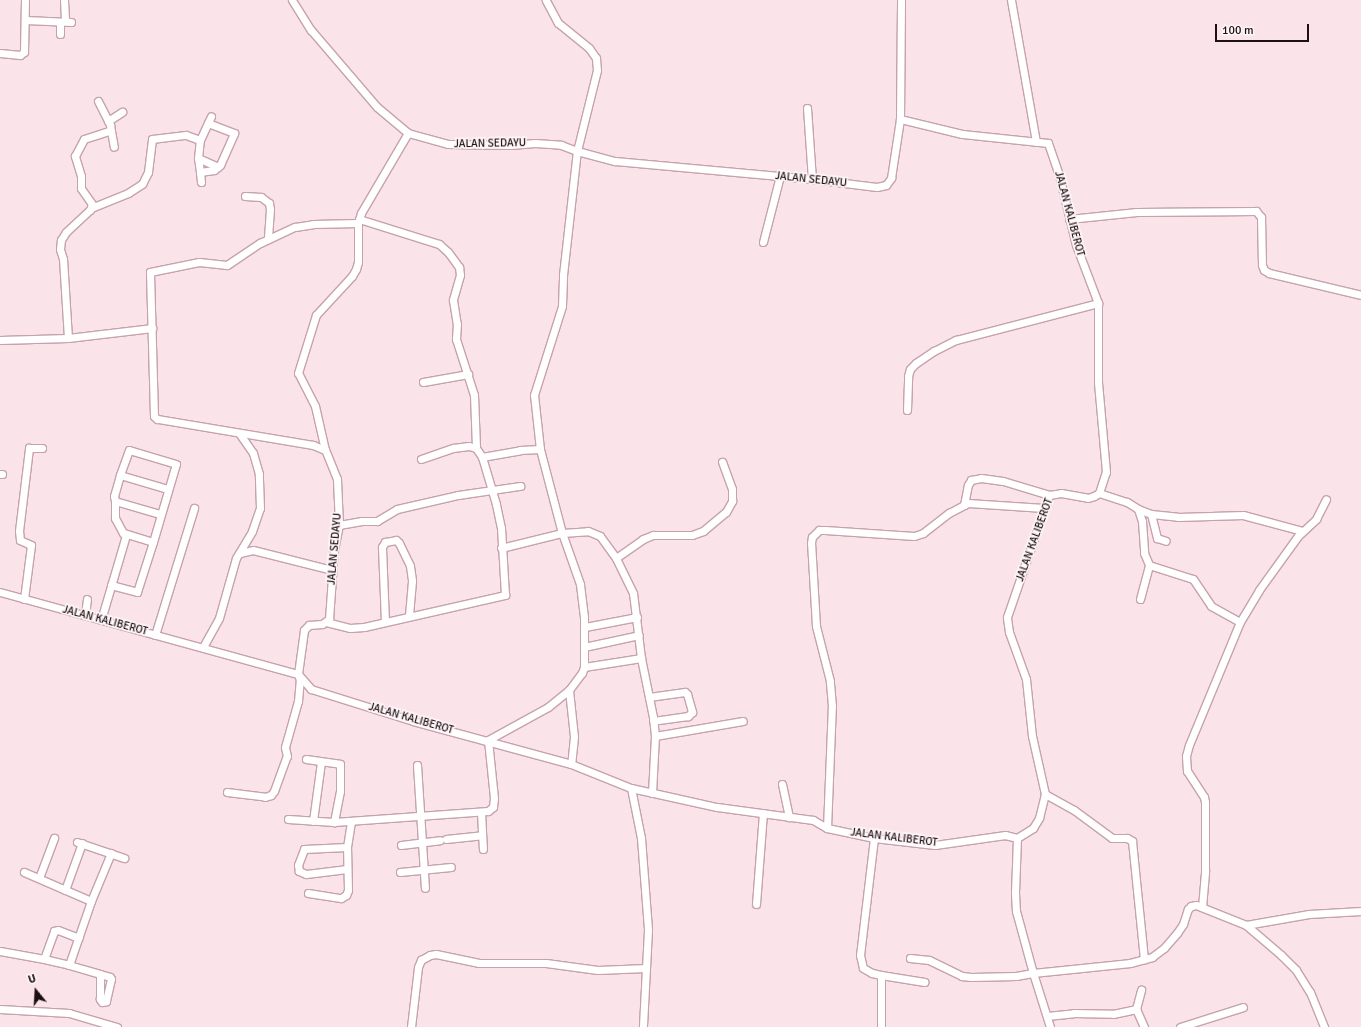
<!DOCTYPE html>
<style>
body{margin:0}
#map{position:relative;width:1361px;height:1027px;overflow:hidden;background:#fbe3ea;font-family:Signika,sans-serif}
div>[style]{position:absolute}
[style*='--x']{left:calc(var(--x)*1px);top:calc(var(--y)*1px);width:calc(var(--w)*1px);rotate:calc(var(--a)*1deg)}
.roads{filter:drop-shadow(1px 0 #c6a2ad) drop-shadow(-1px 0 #c6a2ad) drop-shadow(0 1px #c6a2ad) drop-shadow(0 -1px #c6a2ad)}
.minor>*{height:7px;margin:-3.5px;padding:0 3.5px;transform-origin:3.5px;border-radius:3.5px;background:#fff}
span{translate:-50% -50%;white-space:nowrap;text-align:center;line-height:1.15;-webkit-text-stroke:3.5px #fdf5f7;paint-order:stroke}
.street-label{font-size:11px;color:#1d1014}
.north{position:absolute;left:16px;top:971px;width:40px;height:40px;-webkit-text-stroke:3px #fdf5f7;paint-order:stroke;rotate:342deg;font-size:11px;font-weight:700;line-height:16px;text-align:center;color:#1d1014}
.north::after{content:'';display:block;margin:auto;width:14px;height:18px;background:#1d1014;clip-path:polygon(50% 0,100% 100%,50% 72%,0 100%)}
.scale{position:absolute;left:1215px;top:24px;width:94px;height:18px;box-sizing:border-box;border:2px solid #1d1014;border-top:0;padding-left:5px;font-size:12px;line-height:14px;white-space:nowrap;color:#1d1014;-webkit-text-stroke:3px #fdf5f7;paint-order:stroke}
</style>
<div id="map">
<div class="roads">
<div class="minor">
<i style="--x:64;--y:0;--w:19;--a:87"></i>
<i style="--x:292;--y:0;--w:36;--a:58"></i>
<i style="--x:311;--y:30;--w:101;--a:49.4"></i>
<i style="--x:377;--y:107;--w:40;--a:40"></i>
<i style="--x:408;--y:133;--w:41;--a:15.4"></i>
<i style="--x:448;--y:144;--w:63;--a:0.9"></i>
<i style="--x:511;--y:145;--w:24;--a:-5"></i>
<i style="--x:535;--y:143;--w:26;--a:4"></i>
<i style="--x:561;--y:145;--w:17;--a:21"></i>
<i style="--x:577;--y:151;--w:39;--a:15"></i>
<i style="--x:615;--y:161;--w:198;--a:5.2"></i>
<i style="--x:812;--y:179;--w:65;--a:7"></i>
<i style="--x:877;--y:187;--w:9;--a:-13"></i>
<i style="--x:886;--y:185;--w:9;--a:-54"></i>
<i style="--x:891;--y:178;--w:60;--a:-81.3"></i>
<i style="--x:900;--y:119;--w:119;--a:-89.5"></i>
<i style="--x:1011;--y:0;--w:144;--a:80"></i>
<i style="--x:25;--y:20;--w:46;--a:2.5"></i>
<i style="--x:60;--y:22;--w:12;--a:90"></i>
<i style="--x:0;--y:53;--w:20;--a:6"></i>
<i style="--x:20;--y:55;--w:5;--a:-37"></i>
<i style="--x:24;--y:52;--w:52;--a:-88.9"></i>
<i style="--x:98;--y:101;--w:27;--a:63"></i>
<i style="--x:110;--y:125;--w:22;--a:80"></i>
<i style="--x:807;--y:108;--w:71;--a:86"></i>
<i style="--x:108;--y:121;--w:17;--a:-33"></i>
<i style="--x:198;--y:158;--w:22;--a:24"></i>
<i style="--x:200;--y:172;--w:14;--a:-98"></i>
<i style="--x:198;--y:158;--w:18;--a:-84"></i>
<i style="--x:201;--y:182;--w:10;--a:-96"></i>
<i style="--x:200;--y:172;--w:14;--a:-8"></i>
<i style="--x:214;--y:170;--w:8;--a:-40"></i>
<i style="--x:220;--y:165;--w:35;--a:-66"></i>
<i style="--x:234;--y:133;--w:28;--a:-159"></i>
<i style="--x:245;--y:196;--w:16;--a:4"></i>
<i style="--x:261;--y:197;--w:10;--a:37"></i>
<i style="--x:269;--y:203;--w:6;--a:81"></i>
<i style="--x:270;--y:209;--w:30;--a:94"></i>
<i style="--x:91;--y:208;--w:40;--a:-22"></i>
<i style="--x:128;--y:193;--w:17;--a:-33"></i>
<i style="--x:142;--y:184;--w:13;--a:-63"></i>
<i style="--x:148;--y:172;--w:33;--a:-83"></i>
<i style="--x:152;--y:139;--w:34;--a:-7"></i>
<i style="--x:186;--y:135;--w:15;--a:20"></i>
<i style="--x:200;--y:140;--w:26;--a:-65"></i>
<i style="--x:359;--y:219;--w:84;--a:17.4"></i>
<i style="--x:439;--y:244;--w:12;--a:42"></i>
<i style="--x:448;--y:252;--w:19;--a:54"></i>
<i style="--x:459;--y:267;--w:8;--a:83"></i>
<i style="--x:460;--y:275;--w:26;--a:106"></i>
<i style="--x:453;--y:300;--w:24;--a:81"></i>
<i style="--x:457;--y:324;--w:15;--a:94"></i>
<i style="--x:456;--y:339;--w:59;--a:72.2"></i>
<i style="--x:474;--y:395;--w:53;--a:87.8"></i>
<i style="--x:476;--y:448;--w:11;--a:56"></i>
<i style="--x:1069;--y:219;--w:68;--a:-5.9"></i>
<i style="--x:1137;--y:212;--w:119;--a:-0.5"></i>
<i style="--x:1256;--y:211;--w:8;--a:50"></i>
<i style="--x:1261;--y:217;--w:48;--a:88.8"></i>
<i style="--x:1262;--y:265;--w:5;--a:68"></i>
<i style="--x:1264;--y:270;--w:6;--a:31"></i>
<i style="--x:1269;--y:273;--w:95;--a:13.4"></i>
<i style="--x:763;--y:242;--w:68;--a:-75.6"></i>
<i style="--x:68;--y:338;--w:79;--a:-93.6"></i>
<i style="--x:63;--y:259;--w:10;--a:-107"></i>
<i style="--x:60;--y:249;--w:9;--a:-84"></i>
<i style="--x:61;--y:240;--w:9;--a:-58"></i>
<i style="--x:66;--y:232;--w:33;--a:-43"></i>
<i style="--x:90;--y:210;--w:6;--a:-72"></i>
<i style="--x:92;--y:204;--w:19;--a:-125"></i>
<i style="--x:81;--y:188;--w:12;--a:-90"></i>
<i style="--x:81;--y:176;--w:21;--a:-107"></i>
<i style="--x:75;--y:156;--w:19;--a:-62"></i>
<i style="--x:84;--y:139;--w:28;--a:-18"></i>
<i style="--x:0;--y:340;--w:68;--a:-1.7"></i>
<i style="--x:68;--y:338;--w:85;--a:-6.8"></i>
<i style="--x:423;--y:382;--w:46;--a:-10.1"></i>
<i style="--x:907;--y:410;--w:34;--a:-88"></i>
<i style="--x:908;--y:376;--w:7;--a:-74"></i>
<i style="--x:910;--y:369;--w:8;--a:-45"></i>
<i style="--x:916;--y:363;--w:22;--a:-34"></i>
<i style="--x:934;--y:351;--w:25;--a:-27"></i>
<i style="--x:956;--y:340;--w:147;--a:-14.6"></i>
<i style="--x:325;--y:450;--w:13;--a:-157"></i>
<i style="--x:313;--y:445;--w:158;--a:-170.5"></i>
<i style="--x:157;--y:419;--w:4;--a:-135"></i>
<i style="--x:154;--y:416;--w:144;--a:-91.6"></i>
<i style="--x:150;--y:272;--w:50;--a:-11.5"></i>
<i style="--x:199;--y:262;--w:28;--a:6"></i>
<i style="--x:227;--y:265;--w:40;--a:-34"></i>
<i style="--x:260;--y:243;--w:38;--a:-25"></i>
<i style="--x:295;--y:227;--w:18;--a:-9"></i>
<i style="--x:313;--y:224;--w:45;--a:-1.3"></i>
<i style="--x:421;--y:459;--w:34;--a:-19"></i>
<i style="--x:453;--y:448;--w:16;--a:-7"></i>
<i style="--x:469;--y:446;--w:7;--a:16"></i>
<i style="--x:0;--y:474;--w:2;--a:0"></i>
<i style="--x:1099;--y:493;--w:29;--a:18"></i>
<i style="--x:1127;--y:502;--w:13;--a:32"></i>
<i style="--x:1138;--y:509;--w:14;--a:21"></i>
<i style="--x:1151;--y:514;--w:27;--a:6"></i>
<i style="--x:1178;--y:517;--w:65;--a:-1.8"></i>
<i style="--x:1243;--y:515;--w:61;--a:15.2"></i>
<i style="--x:115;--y:501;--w:5;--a:-101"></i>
<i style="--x:114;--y:496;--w:22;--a:-74"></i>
<i style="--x:964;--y:505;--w:20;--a:-79"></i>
<i style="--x:968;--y:485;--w:6;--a:-59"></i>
<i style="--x:971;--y:480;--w:10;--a:-11"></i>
<i style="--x:981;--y:478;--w:22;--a:8"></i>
<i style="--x:1003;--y:481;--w:48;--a:16.9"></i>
<i style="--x:1138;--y:509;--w:13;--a:72"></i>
<i style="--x:1142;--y:521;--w:32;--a:86"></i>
<i style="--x:1144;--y:553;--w:13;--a:67"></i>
<i style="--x:1149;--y:565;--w:46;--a:17.7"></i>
<i style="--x:1193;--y:579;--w:32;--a:56"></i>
<i style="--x:1211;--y:606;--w:33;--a:29"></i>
<i style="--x:1151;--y:514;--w:25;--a:76"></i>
<i style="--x:1157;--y:538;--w:9;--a:18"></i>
<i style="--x:339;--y:525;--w:23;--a:-10"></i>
<i style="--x:362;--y:521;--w:15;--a:0"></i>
<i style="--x:377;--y:521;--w:23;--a:-31"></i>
<i style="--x:397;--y:509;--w:63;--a:-12.9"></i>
<i style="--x:458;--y:495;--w:63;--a:-8.3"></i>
<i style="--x:153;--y:542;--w:81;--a:-73.6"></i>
<i style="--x:176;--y:464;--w:49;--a:-163.4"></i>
<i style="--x:129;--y:450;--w:27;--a:110"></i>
<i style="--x:120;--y:475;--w:50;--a:16.3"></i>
<i style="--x:501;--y:548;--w:63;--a:-13.8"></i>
<i style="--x:562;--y:533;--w:26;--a:-4"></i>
<i style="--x:588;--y:531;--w:13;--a:23"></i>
<i style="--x:600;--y:536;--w:27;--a:54"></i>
<i style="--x:240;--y:553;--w:13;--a:-13"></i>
<i style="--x:253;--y:550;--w:81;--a:14.2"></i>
<i style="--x:111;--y:585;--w:27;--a:15"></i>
<i style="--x:137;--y:592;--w:52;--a:-72.3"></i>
<i style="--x:153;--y:542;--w:31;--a:-163"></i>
<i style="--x:123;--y:533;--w:17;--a:-118"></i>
<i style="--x:115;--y:518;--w:17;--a:-90"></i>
<i style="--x:115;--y:501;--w:47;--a:16.1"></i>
<i style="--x:0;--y:592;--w:309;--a:15.4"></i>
<i style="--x:298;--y:674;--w:20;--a:49"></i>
<i style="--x:311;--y:689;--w:107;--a:17.4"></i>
<i style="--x:413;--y:721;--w:164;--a:15.2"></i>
<i style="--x:571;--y:764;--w:65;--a:21.8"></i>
<i style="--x:631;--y:788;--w:88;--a:12.5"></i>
<i style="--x:717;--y:807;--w:97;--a:7.7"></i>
<i style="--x:813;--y:820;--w:16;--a:30"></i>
<i style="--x:827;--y:828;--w:48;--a:12"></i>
<i style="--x:874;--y:838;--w:61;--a:6.5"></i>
<i style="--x:935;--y:845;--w:71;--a:-8.1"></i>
<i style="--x:1005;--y:835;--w:12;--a:14"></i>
<i style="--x:1017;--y:838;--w:19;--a:-32"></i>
<i style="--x:1033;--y:828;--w:12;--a:-59"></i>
<i style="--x:1039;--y:818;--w:25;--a:-76"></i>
<i style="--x:1045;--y:794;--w:59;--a:-102.6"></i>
<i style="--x:1032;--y:736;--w:57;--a:-96"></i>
<i style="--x:1026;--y:679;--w:50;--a:-109.9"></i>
<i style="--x:1009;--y:632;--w:15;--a:-98"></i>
<i style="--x:1007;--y:617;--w:129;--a:-71"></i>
<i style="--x:1049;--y:495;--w:12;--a:-9"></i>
<i style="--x:1061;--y:493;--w:27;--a:10"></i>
<i style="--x:1088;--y:498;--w:6;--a:-18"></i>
<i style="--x:1094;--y:496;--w:6;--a:-31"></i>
<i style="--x:1099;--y:493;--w:22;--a:-72"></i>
<i style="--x:1106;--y:472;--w:90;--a:-95.1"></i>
<i style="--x:1098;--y:382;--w:79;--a:-90"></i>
<i style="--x:1098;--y:303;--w:62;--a:-110.8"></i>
<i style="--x:1076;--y:245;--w:72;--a:-103.7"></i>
<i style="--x:1059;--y:175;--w:34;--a:-109"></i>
<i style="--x:1048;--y:143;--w:86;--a:-174"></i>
<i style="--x:962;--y:134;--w:64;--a:-166.4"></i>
<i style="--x:24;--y:599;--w:54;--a:-82.6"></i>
<i style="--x:31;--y:545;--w:12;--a:-156"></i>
<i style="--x:20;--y:540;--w:9;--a:-96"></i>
<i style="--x:19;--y:531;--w:84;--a:-83.1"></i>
<i style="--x:29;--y:448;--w:13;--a:0"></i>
<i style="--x:1140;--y:599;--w:35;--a:-75"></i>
<i style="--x:85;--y:615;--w:16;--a:-83"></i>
<i style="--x:101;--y:620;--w:89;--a:-73.6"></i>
<i style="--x:326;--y:622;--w:25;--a:14"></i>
<i style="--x:350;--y:628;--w:14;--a:-4"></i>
<i style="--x:364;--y:627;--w:145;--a:-12.8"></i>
<i style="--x:505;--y:595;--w:67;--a:-93.4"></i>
<i style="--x:501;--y:528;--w:25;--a:-102"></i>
<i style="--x:496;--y:504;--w:49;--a:-106.6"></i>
<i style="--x:482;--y:457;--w:39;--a:-10"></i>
<i style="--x:520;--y:450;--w:20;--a:-3"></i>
<i style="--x:385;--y:622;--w:75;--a:-92.3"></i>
<i style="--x:382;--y:547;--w:6;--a:-59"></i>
<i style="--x:385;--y:542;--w:11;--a:-10"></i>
<i style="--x:396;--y:540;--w:4;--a:45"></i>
<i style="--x:399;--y:543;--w:25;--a:64"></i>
<i style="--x:410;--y:566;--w:15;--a:82"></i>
<i style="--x:412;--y:581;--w:34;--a:95"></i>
<i style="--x:585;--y:627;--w:53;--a:-10.9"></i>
<i style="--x:155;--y:635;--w:133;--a:-72.9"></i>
<i style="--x:203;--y:647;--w:33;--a:-61"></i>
<i style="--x:219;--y:618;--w:62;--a:-74.2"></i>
<i style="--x:236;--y:558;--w:31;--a:-59"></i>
<i style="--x:252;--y:531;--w:24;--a:-71"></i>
<i style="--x:260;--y:508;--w:34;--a:-92"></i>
<i style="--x:259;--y:474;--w:22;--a:-106"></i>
<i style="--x:253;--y:453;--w:24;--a:-125"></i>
<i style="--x:584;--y:647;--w:56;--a:-12.3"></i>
<i style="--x:584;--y:667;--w:58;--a:-9"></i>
<i style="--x:569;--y:690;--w:47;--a:83.9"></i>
<i style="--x:574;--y:737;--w:27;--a:96"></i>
<i style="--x:649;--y:697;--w:36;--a:-8"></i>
<i style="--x:685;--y:692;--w:3;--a:45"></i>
<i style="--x:687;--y:694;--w:19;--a:74"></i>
<i style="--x:692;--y:712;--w:6;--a:135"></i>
<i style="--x:688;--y:716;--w:35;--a:172"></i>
<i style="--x:655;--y:736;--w:89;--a:-9.7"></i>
<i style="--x:306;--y:759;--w:34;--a:8"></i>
<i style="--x:340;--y:764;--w:27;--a:90"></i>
<i style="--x:340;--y:791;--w:32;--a:101"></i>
<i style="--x:417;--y:765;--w:123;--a:86.3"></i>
<i style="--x:782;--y:784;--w:34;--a:78"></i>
<i style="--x:631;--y:788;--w:51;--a:78.7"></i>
<i style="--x:641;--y:838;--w:92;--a:85.6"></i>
<i style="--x:648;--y:930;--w:97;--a:93"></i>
<i style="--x:227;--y:792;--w:38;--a:7"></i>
<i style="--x:265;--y:797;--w:6;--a:-18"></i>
<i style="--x:271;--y:795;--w:5;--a:-53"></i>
<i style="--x:274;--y:791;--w:37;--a:-70"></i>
<i style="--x:287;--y:756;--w:9;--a:-103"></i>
<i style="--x:285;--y:747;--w:48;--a:-74.2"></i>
<i style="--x:298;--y:701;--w:21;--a:-85"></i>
<i style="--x:300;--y:680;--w:6;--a:-108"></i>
<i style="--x:298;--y:674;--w:44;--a:-82.2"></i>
<i style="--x:304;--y:630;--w:7;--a:-45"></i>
<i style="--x:309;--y:625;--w:13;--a:-4"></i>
<i style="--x:322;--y:624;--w:9;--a:-36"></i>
<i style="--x:329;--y:619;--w:69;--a:-85.9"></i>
<i style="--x:334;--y:550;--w:25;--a:-79"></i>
<i style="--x:339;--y:525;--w:46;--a:-92.5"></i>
<i style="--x:337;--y:479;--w:31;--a:-112"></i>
<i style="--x:325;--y:450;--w:45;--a:-102.8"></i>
<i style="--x:315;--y:406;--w:37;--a:-117"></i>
<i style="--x:298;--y:373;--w:61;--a:-72.8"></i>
<i style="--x:316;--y:315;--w:53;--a:-47.3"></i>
<i style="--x:352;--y:276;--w:8;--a:-60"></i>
<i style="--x:356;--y:269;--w:7;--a:-74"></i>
<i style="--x:358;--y:262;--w:39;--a:-90"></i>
<i style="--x:358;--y:223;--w:10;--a:-73"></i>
<i style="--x:361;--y:213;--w:93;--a:-59.6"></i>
<i style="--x:652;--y:793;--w:57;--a:-87"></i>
<i style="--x:655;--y:736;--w:19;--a:-96"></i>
<i style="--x:653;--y:717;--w:60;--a:-101.5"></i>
<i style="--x:641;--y:658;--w:65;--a:-97"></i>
<i style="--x:633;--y:593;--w:39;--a:-116"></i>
<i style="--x:616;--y:558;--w:33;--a:-35"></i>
<i style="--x:643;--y:539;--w:11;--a:-22"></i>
<i style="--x:653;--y:535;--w:39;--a:0"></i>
<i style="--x:692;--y:535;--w:12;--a:-20"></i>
<i style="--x:703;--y:531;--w:30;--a:-40"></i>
<i style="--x:726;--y:512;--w:13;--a:-61"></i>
<i style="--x:732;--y:501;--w:12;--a:-90"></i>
<i style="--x:732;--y:489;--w:29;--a:-110"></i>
<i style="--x:1045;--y:794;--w:33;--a:29"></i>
<i style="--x:1074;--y:810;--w:47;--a:36.4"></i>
<i style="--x:1112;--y:838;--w:15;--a:0"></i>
<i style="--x:1127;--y:838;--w:6;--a:31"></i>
<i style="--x:1132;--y:841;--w:119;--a:84.2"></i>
<i style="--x:481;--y:812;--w:37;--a:87"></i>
<i style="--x:288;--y:819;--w:46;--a:3.7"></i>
<i style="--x:334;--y:822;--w:154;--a:-4.1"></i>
<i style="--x:488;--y:811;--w:6;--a:-39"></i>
<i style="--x:493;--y:807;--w:9;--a:-84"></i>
<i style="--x:494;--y:798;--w:58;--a:-95.9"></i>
<i style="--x:488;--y:740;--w:68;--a:-28.8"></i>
<i style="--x:548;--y:707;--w:27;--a:-39"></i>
<i style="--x:569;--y:690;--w:21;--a:-53"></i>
<i style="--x:582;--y:673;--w:6;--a:-72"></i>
<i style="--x:584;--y:667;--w:50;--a:-90"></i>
<i style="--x:584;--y:617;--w:33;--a:-97"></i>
<i style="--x:580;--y:584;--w:54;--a:-109.4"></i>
<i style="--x:562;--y:533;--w:87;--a:-104.7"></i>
<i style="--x:540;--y:449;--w:54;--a:-96.3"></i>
<i style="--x:534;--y:395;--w:93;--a:-72.5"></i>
<i style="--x:562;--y:306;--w:31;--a:-88"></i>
<i style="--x:563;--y:275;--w:125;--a:-83.6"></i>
<i style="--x:577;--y:151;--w:83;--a:-76.1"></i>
<i style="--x:597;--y:70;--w:12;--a:-95"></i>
<i style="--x:596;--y:58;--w:12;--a:-125"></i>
<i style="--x:589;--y:48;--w:40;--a:-141"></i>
<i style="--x:558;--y:23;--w:26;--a:-118"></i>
<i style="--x:313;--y:821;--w:60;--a:-82.3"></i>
<i style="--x:827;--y:828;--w:122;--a:-87.7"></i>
<i style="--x:832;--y:706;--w:25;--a:-95"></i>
<i style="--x:830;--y:681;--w:57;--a:-104.3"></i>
<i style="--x:816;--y:626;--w:83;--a:-93.4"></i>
<i style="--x:811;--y:543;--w:6;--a:-81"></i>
<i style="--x:812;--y:537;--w:10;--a:-45"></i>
<i style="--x:819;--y:530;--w:6;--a:0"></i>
<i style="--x:825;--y:530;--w:89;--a:3.9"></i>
<i style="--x:914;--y:536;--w:9;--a:-18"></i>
<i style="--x:923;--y:533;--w:33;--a:-38"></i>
<i style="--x:949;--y:513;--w:21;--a:-28"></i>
<i style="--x:968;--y:503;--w:76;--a:3.8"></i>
<i style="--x:874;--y:838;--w:118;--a:96.8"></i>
<i style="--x:860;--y:955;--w:13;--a:77"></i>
<i style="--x:863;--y:968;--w:10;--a:29"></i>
<i style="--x:872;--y:973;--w:9;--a:13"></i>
<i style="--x:881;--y:975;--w:52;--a:90"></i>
<i style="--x:1017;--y:838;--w:55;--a:92.1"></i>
<i style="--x:1015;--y:893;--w:18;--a:87"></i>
<i style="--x:1016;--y:911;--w:64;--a:74.7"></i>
<i style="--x:1033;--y:973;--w:98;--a:-5.9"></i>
<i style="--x:1130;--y:963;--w:23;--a:-15"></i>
<i style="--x:1152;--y:957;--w:15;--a:-37"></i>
<i style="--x:1164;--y:948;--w:20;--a:-49"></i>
<i style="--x:1177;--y:933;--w:11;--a:-56"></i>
<i style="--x:1183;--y:924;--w:16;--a:-72"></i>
<i style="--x:1188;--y:909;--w:4;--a:-45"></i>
<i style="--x:1191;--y:906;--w:5;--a:-11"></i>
<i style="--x:1196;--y:905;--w:54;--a:21.8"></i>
<i style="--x:1246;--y:925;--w:46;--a:40.6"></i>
<i style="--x:1281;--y:955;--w:21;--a:45"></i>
<i style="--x:1296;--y:970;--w:26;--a:58"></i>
<i style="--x:1310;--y:992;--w:38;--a:68"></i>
<i style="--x:446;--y:839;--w:36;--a:-6"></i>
<i style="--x:77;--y:842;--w:50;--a:18.8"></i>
<i style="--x:401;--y:845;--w:39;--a:-7"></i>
<i style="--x:347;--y:869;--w:41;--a:173"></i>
<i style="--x:306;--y:874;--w:8;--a:-157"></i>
<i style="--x:299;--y:871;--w:6;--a:-99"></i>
<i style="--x:298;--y:865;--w:17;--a:-69"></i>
<i style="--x:304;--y:849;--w:43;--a:-2.7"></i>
<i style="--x:24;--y:872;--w:73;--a:23.4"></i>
<i style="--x:400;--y:872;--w:51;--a:-5.6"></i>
<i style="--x:39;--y:878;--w:43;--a:-69.4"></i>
<i style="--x:65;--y:890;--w:50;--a:-70.1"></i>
<i style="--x:308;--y:893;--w:33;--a:9"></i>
<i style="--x:341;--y:898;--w:6;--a:-31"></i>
<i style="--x:346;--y:895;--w:5;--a:-68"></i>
<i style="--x:348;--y:890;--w:43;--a:-91.3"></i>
<i style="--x:347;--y:847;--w:26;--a:-81"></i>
<i style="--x:756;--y:904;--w:91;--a:-85.6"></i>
<i style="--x:1202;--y:907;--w:37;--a:-85"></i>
<i style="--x:1205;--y:870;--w:68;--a:-90"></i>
<i style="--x:1205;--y:802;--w:5;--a:-101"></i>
<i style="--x:1204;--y:797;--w:31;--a:-123"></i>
<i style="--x:1187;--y:771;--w:15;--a:-94"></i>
<i style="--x:1186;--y:756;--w:11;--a:-75"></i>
<i style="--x:1189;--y:745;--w:133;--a:-67.5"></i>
<i style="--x:1240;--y:622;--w:37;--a:-59"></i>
<i style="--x:1259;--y:590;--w:67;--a:-54.2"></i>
<i style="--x:1298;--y:536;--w:25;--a:-43"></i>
<i style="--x:1316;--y:519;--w:22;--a:-63"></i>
<i style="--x:1246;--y:925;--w:64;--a:-9.9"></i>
<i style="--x:1309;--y:914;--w:52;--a:-3.3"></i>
<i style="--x:0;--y:951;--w:45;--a:10.3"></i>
<i style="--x:44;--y:959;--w:26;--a:13"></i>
<i style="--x:69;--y:965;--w:32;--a:16"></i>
<i style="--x:100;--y:974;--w:10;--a:17"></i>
<i style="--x:110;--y:977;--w:2;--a:63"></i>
<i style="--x:111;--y:979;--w:23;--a:103"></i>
<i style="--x:106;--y:1001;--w:4;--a:166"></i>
<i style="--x:102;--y:1002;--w:4;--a:-124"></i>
<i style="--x:100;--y:999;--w:25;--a:-90"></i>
<i style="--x:910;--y:958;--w:19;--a:6"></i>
<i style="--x:929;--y:960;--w:37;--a:26"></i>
<i style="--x:962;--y:976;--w:9;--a:6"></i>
<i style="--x:971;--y:977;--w:45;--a:-1.3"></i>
<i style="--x:1016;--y:976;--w:17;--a:-10"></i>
<i style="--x:1033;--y:973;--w:57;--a:72.5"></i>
<i style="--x:44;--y:959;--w:30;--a:-70"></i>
<i style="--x:54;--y:931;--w:4;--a:-14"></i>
<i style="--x:58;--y:930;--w:22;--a:21"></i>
<i style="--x:69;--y:965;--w:68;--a:-71"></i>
<i style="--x:91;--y:901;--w:52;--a:-67.4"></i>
<i style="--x:881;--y:975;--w:44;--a:9.2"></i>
<i style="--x:0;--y:1009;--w:69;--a:3.3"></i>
<i style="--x:69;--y:1013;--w:50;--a:16.3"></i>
<i style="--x:1136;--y:1009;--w:20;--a:66"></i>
<i style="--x:1047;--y:1016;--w:27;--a:-6"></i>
<i style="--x:1074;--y:1013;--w:39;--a:1"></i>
<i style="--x:1113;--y:1014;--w:24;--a:-12"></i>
<i style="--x:1136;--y:1009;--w:20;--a:-75"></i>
<i style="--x:411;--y:1027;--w:60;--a:-83.3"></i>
<i style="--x:418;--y:967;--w:8;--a:-67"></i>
<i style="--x:421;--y:960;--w:10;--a:-29"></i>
<i style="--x:430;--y:955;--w:6;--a:-9"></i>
<i style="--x:436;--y:954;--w:44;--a:11.8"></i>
<i style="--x:479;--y:963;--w:67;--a:0"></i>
<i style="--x:546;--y:963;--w:52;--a:7.7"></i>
<i style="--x:598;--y:970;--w:48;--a:-2.4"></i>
<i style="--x:1180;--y:1027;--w:66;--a:-17.6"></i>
</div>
</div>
<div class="street-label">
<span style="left:490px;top:144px;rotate:-1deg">JALAN SEDAYU</span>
<span style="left:811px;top:180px;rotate:6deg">JALAN SEDAYU</span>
<span style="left:1069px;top:214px;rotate:75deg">JALAN KALIBEROT</span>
<span style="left:1035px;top:540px;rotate:-70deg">JALAN KALIBEROT</span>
<span style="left:335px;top:549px;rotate:-85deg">JALAN SEDAYU</span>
<span style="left:105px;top:621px;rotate:15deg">JALAN KALIBEROT</span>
<span style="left:411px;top:719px;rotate:16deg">JALAN KALIBEROT</span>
<span style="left:894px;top:838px;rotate:7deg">JALAN KALIBEROT</span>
</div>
<div class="north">U</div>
<div class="scale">100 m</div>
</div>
